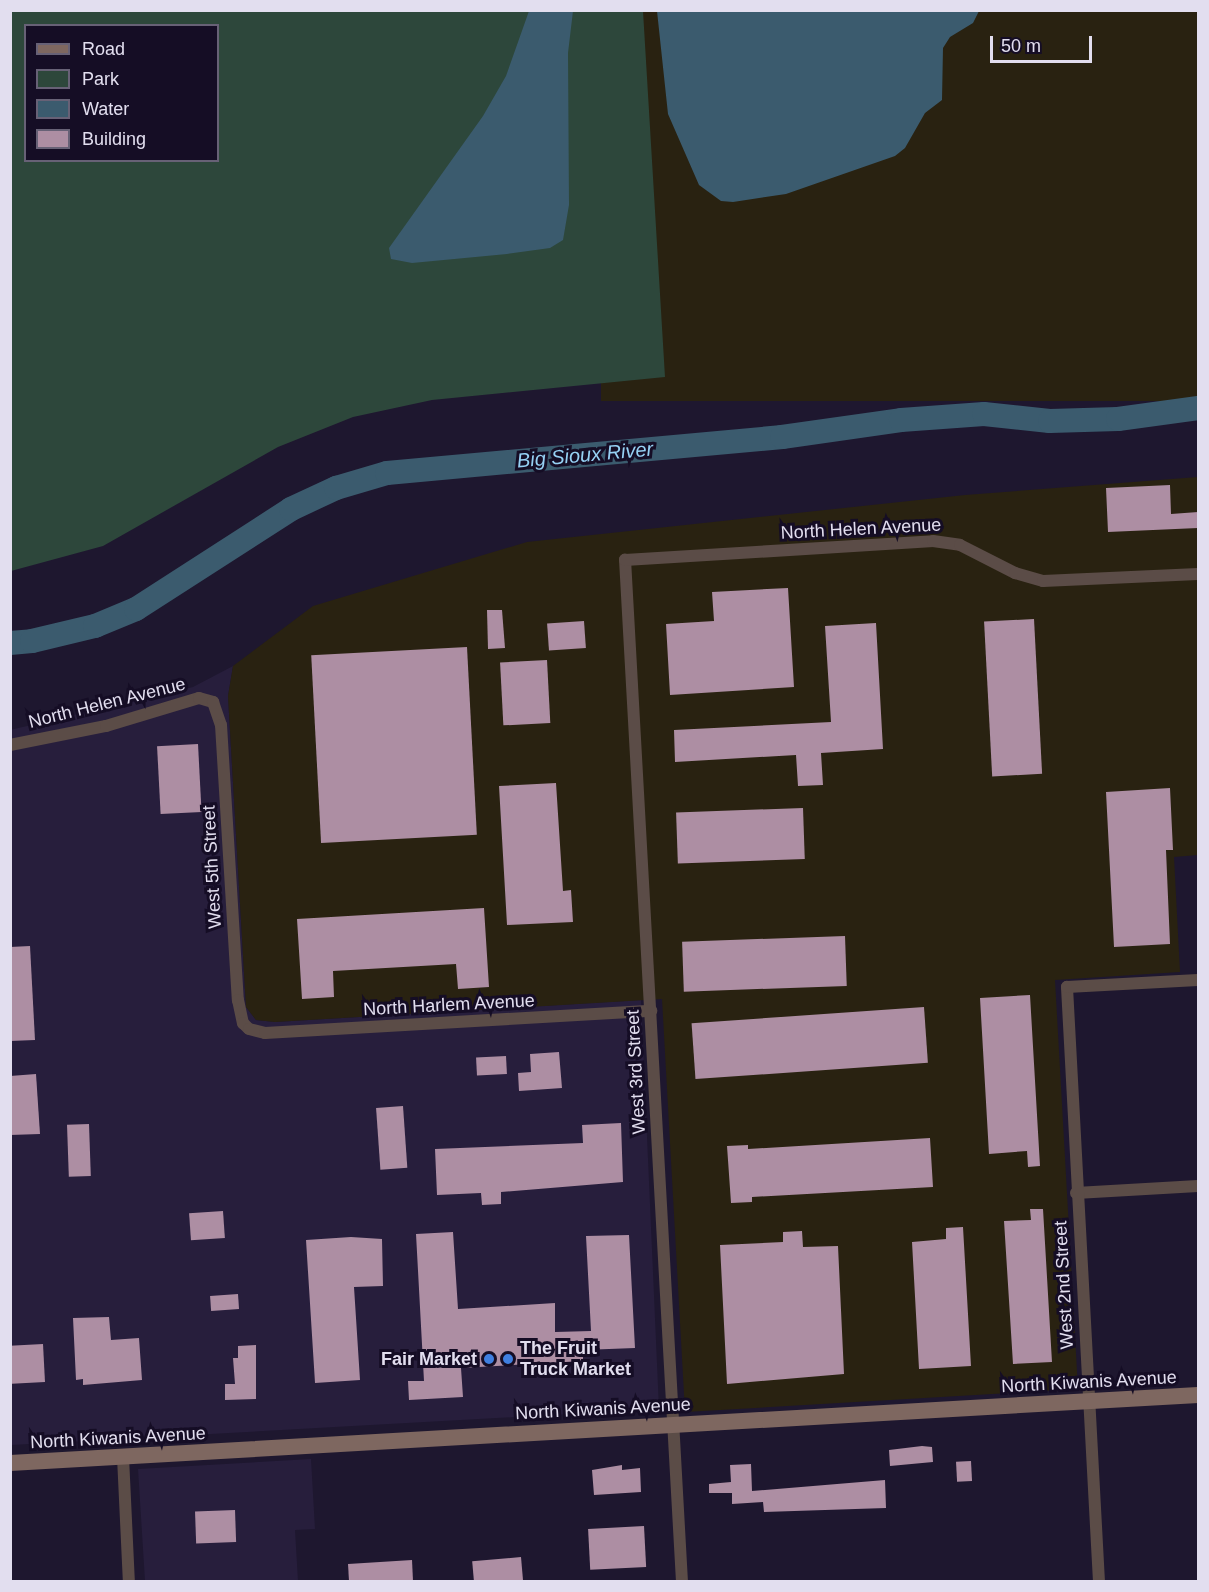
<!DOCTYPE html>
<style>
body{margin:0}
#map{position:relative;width:1209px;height:1592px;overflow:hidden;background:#1e172f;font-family:Helvetica,sans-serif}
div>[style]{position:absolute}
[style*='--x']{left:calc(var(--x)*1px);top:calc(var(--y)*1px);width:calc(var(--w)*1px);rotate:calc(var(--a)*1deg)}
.built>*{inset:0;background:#271e3c}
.industrial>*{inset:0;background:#292211;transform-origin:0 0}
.green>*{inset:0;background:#2d473b}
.water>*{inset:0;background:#3b5b6e}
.river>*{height:24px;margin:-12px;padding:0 12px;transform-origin:12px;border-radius:12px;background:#3b5b6e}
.building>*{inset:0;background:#ad8ea3;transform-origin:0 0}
.street>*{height:12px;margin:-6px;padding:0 6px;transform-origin:6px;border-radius:6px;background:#5b4c47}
.secondary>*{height:16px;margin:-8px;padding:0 8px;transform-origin:8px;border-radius:8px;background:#7e6760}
.dots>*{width:16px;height:16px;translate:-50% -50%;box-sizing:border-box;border:3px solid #150d25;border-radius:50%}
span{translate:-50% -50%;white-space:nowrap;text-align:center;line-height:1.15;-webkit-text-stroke:6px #150d25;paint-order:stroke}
.street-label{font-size:18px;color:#e2deef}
.poi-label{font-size:18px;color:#e2deef;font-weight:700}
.left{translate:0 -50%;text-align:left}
.right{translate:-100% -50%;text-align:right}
.water-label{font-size:20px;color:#96d1f4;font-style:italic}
.frame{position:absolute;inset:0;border:12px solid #e2deef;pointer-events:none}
.legend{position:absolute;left:24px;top:24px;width:195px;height:138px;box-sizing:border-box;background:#150d25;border:2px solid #676176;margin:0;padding:8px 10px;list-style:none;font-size:18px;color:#e2deef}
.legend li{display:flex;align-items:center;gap:12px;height:30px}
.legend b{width:30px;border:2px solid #676176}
.scale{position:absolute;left:990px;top:36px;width:102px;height:27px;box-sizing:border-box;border:3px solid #e2deef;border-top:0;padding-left:8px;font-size:18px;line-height:21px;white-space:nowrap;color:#e2deef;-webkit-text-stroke:4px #150d25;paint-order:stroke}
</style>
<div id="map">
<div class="built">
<i style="clip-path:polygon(233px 666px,228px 696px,246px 1007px,256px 1020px,275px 1022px,641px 1000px,659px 1409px,11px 1445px,10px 730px,193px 687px)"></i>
<i style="clip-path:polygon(311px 1459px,315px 1529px,295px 1530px,298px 1581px,145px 1581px,138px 1469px)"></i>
</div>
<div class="industrial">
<i style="left:601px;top:11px;width:597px;height:390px"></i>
<i style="clip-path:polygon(1198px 477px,1198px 855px,1174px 857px,1180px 972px,1055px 980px,1078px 1389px,685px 1412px,662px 999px,275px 1022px,256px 1020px,246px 1007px,228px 696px,233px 666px,313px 606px,527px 542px,965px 495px)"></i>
</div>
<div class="green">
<i style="clip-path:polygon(evenodd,11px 11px,643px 11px,665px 377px,432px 400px,353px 417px,278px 447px,103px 546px,11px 571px,11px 11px,26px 26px,218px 26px,218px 160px,26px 160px,26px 26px)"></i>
</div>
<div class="water">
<i style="clip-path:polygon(529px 11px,573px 11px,568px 53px,569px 205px,563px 240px,550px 248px,507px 254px,412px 263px,391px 259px,389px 248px,483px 116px,506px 76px)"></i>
<i style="clip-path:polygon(657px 11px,657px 10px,979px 11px,973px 23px,950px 37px,943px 48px,942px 100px,925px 113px,905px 148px,895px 156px,786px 194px,733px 202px,721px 201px,699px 185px,668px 114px)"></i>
</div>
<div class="river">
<i style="--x:10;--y:643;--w:22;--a:-5"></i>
<i style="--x:32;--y:641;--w:65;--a:-13.4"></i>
<i style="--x:95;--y:626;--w:44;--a:-22.5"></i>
<i style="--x:136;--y:609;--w:184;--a:-32.8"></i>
<i style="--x:291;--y:509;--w:50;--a:-25"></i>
<i style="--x:336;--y:488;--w:53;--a:-16.4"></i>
<i style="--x:387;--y:473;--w:397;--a:-5.2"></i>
<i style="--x:782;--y:437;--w:120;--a:-8.1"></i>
<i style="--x:901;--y:420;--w:83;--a:-4.1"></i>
<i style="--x:984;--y:414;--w:66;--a:6.1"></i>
<i style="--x:1050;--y:421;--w:68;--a:-1.7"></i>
<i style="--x:1118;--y:419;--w:81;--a:-7.8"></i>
</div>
<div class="building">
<i style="clip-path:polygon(1170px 485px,1171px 514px,1198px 512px,1198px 528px,1108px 532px,1106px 488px)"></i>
<i style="clip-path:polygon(788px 588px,794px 687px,670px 695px,666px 624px,714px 621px,712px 592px)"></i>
<i style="clip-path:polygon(487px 610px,502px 610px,505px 648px,488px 649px)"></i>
<i style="left:1034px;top:619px;width:155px;height:50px;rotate:87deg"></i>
<i style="left:584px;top:621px;width:27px;height:37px;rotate:86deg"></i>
<i style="clip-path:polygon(876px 623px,883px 749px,821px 753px,823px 785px,798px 786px,796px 755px,675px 762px,674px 730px,831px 722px,825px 626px)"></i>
<i style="left:467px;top:647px;width:188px;height:156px;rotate:87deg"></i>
<i style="left:547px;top:660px;width:63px;height:47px;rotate:87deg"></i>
<i style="left:198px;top:744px;width:68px;height:41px;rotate:87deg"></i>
<i style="clip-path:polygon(556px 783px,563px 891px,571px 890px,573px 922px,507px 925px,499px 786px)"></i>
<i style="clip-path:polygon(1170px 788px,1173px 850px,1166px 850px,1170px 944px,1114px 947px,1106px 792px)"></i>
<i style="left:803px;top:808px;width:51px;height:127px;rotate:88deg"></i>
<i style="clip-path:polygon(484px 908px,489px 987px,458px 989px,456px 964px,333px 971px,334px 997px,302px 999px,297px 919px)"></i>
<i style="left:845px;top:936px;width:50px;height:163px;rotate:88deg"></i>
<i style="clip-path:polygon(30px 946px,35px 1040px,10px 1041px,10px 947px)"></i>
<i style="clip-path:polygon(1030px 995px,1040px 1166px,1028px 1167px,1027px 1151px,989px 1154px,980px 998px)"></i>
<i style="left:924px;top:1007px;width:56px;height:233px;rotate:86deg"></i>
<i style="clip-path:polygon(559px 1052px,562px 1088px,519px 1091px,518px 1073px,531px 1072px,530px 1054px)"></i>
<i style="left:506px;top:1056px;width:18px;height:30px;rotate:87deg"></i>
<i style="clip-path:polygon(36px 1074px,40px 1134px,10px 1135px,10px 1076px)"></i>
<i style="left:403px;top:1106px;width:62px;height:27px;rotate:86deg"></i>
<i style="clip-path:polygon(621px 1123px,623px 1182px,501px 1192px,501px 1204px,482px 1205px,481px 1193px,437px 1195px,435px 1149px,583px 1143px,582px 1125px)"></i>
<i style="left:89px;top:1124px;width:52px;height:22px;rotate:88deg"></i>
<i style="clip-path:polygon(930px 1138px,933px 1187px,752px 1197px,752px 1202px,731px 1203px,727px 1146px,748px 1145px,748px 1149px)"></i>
<i style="clip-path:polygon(1030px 1209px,1043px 1209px,1052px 1362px,1013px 1364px,1004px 1221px,1031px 1220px)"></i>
<i style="left:223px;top:1211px;width:27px;height:34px;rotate:86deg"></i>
<i style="clip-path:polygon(963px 1227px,971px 1366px,919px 1369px,912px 1242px,946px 1239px,946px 1228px)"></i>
<i style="clip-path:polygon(802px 1231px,803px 1247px,838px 1246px,844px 1374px,727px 1384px,720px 1245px,783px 1242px,783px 1232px)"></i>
<i style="clip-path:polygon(453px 1232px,458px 1309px,555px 1303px,555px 1332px,591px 1331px,586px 1236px,629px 1235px,635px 1348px,583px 1350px,583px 1361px,461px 1368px,463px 1397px,409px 1400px,408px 1381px,424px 1381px,416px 1234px)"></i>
<i style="clip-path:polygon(351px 1237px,382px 1239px,383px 1286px,354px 1287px,360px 1380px,315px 1383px,306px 1240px)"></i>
<i style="left:238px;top:1294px;width:15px;height:28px;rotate:86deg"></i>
<i style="clip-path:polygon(109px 1317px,111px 1340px,139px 1338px,142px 1380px,83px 1385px,83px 1379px,76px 1380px,73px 1318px)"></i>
<i style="left:43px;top:1344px;width:38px;height:33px;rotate:87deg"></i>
<i style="clip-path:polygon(256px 1345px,256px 1399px,225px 1400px,225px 1384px,235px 1384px,233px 1358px,238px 1358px,238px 1346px)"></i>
<i style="clip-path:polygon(922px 1446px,932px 1447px,933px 1462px,890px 1466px,889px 1450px)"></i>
<i style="left:971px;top:1461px;width:20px;height:15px;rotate:87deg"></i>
<i style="clip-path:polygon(751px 1464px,752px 1491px,885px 1480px,886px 1508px,764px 1512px,763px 1502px,732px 1504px,732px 1493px,709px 1493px,709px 1484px,731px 1482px,730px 1465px)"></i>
<i style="clip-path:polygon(622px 1465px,622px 1470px,640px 1468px,641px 1492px,594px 1495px,592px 1470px)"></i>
<i style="left:235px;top:1510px;width:32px;height:40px;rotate:88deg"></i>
<i style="left:644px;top:1526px;width:41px;height:56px;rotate:87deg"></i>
<i style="left:521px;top:1557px;width:24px;height:49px;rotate:85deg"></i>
<i style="clip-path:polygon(412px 1560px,413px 1581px,349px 1581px,348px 1564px)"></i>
</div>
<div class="street">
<i style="--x:10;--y:745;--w:98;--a:-11.2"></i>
<i style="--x:106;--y:726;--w:97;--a:-16.8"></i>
<i style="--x:199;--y:698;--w:15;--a:16"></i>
<i style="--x:213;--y:702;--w:24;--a:71"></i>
<i style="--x:221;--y:725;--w:276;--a:86.5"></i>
<i style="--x:238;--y:1000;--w:24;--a:78"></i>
<i style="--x:243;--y:1023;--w:8;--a:45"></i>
<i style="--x:249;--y:1029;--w:16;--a:14"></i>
<i style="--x:265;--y:1033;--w:387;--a:-3.3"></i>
<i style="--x:1076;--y:1193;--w:122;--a:-3.3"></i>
<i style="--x:123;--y:1457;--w:125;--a:87.3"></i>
<i style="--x:682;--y:1582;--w:1024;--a:-93.19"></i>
<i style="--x:625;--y:560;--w:309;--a:-3.5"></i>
<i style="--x:933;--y:541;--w:27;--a:8"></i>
<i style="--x:960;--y:545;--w:62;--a:27"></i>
<i style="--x:1015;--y:573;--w:29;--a:16"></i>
<i style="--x:1043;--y:581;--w:155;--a:-2.6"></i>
<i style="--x:1099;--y:1582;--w:596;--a:-93.08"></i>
<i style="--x:1067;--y:987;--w:131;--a:-3.1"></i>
</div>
<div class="secondary">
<i style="--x:10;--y:1463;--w:1190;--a:-3.28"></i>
</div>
<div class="dots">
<i style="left:489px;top:1359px;background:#3f7fe0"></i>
<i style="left:508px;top:1359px;background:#3f7fe0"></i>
</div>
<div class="street-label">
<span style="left:861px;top:529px;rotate:-3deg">North Helen Avenue</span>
<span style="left:107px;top:703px;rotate:-14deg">North Helen Avenue</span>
<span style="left:212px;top:867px;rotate:-93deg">West 5th Street</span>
<span style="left:449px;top:1005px;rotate:-3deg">North Harlem Avenue</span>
<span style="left:636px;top:1072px;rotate:-93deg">West 3rd Street</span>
<span style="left:1064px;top:1285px;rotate:-93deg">West 2nd Street</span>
<span style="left:1089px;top:1382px;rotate:-3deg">North Kiwanis Avenue</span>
<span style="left:603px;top:1409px;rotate:-3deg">North Kiwanis Avenue</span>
<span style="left:118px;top:1438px;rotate:-3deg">North Kiwanis Avenue</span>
</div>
<div class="poi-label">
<span class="left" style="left:520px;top:1359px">The Fruit<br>Truck Market</span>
<span class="right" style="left:477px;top:1359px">Fair Market</span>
</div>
<div class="water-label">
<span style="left:585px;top:455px;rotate:-5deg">Big Sioux River</span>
</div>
<div class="frame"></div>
<ul class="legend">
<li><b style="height:8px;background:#7e6760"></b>Road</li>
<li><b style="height:16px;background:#2d473b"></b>Park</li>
<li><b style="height:16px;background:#3b5b6e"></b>Water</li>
<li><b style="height:16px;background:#ad8ea3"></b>Building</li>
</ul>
<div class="scale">50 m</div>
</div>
